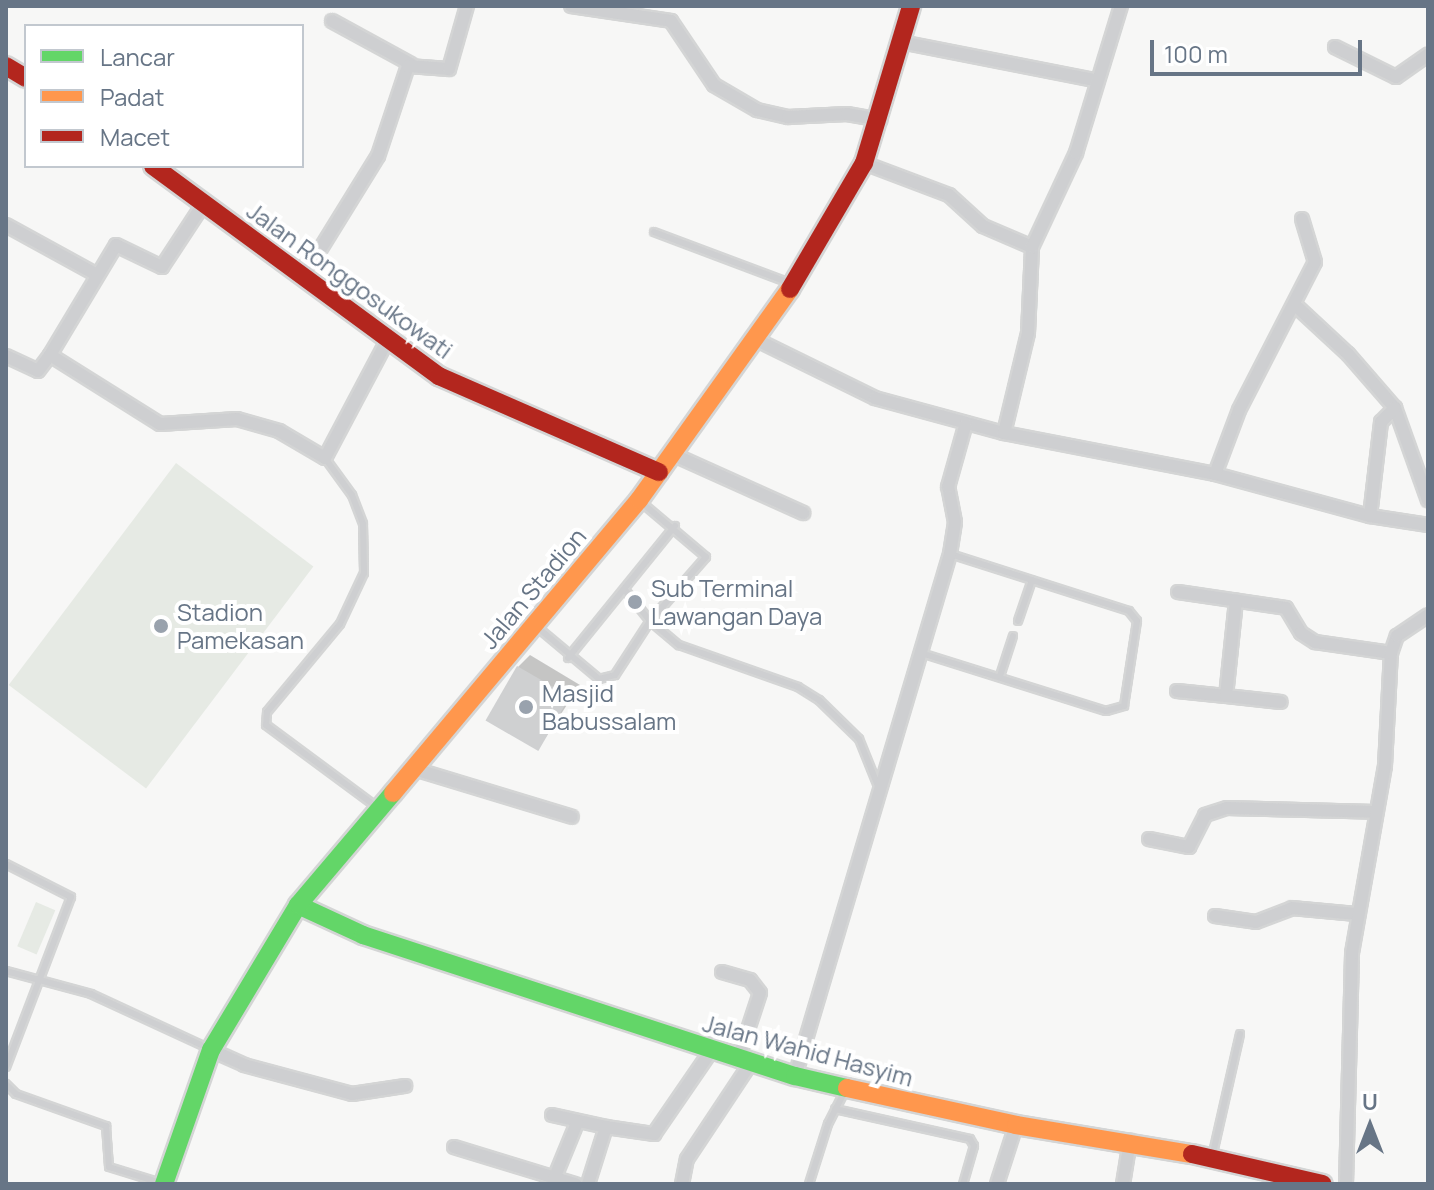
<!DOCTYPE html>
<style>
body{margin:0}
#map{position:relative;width:1434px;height:1190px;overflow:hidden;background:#f7f7f6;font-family:Manrope,sans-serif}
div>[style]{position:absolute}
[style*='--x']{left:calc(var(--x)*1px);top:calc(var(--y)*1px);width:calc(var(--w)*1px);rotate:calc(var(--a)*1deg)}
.green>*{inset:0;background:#e6eae4;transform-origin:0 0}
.shadow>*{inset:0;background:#0003}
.building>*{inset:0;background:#cfd0d1;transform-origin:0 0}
.roads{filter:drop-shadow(2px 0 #d4d5d5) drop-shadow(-2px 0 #d4d5d5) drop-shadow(0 2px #d4d5d5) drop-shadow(0 -2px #d4d5d5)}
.lane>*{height:6px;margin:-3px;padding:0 3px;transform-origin:3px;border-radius:3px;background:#cecfd1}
.street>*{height:12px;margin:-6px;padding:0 6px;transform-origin:6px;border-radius:6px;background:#cecfd1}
.fast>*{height:18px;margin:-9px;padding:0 9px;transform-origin:9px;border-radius:9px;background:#63d668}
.slow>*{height:18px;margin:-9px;padding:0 9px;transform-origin:9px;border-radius:9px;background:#ff974d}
.jam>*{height:18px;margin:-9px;padding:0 9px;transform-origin:9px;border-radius:9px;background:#b3261e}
.dots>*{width:22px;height:22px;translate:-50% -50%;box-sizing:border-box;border:4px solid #fff;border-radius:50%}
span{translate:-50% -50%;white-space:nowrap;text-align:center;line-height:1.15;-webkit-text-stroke:8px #fff;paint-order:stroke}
.street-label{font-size:24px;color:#677586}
.poi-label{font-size:24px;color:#677586}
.left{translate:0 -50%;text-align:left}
.frame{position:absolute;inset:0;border:8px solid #677586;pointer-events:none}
.legend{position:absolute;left:24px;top:24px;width:280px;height:144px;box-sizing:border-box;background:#fff;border:2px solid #c2c8cf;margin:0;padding:10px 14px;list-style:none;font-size:24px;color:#677586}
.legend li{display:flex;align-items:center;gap:16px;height:40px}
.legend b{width:40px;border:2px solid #c2c8cf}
.north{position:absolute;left:1330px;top:1086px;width:80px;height:80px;-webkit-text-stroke:6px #fff;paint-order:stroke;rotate:0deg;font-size:22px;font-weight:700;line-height:32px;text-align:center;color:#677586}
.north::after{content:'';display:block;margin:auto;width:28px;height:36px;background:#677586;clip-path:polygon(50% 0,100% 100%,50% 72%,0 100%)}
.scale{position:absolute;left:1150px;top:40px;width:212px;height:36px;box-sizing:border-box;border:4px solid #677586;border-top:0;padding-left:10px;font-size:24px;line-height:28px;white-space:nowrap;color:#677586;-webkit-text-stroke:6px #fff;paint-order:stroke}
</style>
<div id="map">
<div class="green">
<i style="left:176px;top:463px;width:172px;height:278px;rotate:37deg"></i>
<i style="left:36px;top:902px;width:21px;height:48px;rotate:23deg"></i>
</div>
<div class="shadow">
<i style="clip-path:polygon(530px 655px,580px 685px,538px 749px,518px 667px)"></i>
</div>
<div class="building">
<i style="left:517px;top:666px;width:61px;height:63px;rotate:30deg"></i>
</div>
<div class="roads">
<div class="lane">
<i style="--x:654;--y:232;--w:145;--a:20.6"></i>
<i style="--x:325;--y:458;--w:46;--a:53.9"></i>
<i style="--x:352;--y:495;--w:31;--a:69"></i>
<i style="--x:363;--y:524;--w:49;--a:88.8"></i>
<i style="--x:364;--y:573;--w:56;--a:115.2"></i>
<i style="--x:340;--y:624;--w:114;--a:129.7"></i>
<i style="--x:267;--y:712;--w:13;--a:94"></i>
<i style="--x:266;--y:725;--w:138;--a:36.5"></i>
<i style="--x:625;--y:590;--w:40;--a:51"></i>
<i style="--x:650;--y:621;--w:38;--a:40"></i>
<i style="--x:679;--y:645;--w:126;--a:19.4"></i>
<i style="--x:798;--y:687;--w:25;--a:32"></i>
<i style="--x:819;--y:700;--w:56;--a:44.3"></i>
<i style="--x:859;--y:739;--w:51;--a:68"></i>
<i style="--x:1018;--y:621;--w:43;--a:-71.1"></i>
<i style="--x:537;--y:627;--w:81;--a:40"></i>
<i style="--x:599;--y:679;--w:16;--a:-14"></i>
<i style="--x:615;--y:675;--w:64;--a:-57.1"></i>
<i style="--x:650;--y:621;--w:85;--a:-48.8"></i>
<i style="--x:706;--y:557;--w:84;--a:-139.8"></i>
<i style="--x:921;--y:653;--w:194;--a:17.4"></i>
<i style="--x:1106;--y:711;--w:19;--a:-16"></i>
<i style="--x:1124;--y:706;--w:86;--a:-81.3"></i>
<i style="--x:1137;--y:621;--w:13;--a:-129"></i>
<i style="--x:1129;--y:611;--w:188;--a:-162.3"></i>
<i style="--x:568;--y:658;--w:170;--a:-51"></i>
<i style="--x:1000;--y:676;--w:42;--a:-72"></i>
<i style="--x:6;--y:864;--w:73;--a:26.9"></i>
<i style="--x:71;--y:897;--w:182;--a:110.9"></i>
<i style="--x:6;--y:971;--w:88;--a:15.1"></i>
<i style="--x:91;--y:994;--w:129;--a:24.8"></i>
<i style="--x:6;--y:1084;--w:14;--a:45"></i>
<i style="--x:16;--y:1094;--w:96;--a:19.6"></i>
<i style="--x:106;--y:1126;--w:41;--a:85.8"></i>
<i style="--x:109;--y:1167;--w:54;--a:17.1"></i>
<i style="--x:835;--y:1109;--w:138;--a:12.5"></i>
<i style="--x:970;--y:1139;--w:8;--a:60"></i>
<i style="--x:974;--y:1146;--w:40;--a:106"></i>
<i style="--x:1213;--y:1153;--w:122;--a:-77.2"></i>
<i style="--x:809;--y:1184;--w:63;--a:-72.4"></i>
<i style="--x:828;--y:1124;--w:37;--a:-63"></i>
</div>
<div class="street">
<i style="--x:571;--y:6;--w:101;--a:8.5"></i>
<i style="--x:671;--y:21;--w:77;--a:56.1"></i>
<i style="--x:714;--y:85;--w:50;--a:30.2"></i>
<i style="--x:757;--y:110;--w:32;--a:13"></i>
<i style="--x:788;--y:117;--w:59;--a:-2.9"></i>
<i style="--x:847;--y:114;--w:34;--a:10"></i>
<i style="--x:332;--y:21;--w:90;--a:28.6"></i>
<i style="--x:901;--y:42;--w:198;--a:11.1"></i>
<i style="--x:1335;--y:47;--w:68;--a:26.2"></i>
<i style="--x:1396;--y:77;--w:39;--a:-35"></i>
<i style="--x:864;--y:163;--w:91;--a:20.6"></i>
<i style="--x:949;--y:195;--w:46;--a:42.4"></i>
<i style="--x:983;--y:226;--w:53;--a:23.2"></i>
<i style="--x:6;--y:225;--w:104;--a:28.8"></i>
<i style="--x:305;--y:274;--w:139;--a:-58.3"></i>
<i style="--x:378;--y:156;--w:95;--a:-71.6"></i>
<i style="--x:408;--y:66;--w:41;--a:4.2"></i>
<i style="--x:449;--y:69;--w:66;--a:-74.1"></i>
<i style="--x:1294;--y:304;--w:74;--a:42.8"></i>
<i style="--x:1348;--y:354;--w:72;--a:49"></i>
<i style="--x:1395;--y:408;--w:98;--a:70.3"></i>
<i style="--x:757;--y:340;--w:131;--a:26.2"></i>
<i style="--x:875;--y:398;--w:134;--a:15.2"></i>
<i style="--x:1004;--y:433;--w:215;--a:11"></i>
<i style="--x:1215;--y:474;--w:161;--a:15.2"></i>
<i style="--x:1370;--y:516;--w:59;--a:8.8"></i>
<i style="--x:50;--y:355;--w:128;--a:-59"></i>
<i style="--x:116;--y:245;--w:51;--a:25.6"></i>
<i style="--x:162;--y:267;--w:77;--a:-56.7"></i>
<i style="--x:6;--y:356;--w:35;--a:25"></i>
<i style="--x:38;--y:371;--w:20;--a:-53"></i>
<i style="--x:50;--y:355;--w:130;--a:32.1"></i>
<i style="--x:160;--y:424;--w:77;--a:-3.7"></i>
<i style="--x:237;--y:419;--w:44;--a:15.9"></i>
<i style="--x:279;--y:431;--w:53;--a:30.4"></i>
<i style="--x:325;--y:458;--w:132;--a:-62.1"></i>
<i style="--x:1004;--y:433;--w:103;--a:-76.5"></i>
<i style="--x:1028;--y:333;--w:86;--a:-87.3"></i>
<i style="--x:1032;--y:247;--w:104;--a:-64.9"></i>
<i style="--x:1076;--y:153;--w:154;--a:-73"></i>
<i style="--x:672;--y:454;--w:144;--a:24.2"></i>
<i style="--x:1215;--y:474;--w:68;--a:-69.4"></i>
<i style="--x:1239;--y:410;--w:166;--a:-62.8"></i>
<i style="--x:1315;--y:262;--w:45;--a:-106.8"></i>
<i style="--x:1370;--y:516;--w:95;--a:-83.3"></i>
<i style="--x:1381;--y:422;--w:20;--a:-45"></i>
<i style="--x:1178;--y:592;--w:109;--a:8.4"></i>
<i style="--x:1286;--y:608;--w:29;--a:59"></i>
<i style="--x:1301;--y:633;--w:17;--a:33"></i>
<i style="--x:1315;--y:642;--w:77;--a:8.2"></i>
<i style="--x:1177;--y:691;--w:49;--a:5.8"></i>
<i style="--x:1226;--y:696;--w:96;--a:-84"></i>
<i style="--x:1226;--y:696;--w:55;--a:6.2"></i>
<i style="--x:411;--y:768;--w:168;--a:16.9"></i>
<i style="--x:1149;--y:839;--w:41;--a:11.3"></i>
<i style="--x:1189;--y:847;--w:36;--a:-63"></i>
<i style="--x:1205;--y:815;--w:23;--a:-18"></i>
<i style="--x:1227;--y:808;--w:148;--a:1.5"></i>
<i style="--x:1215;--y:916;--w:41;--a:8.3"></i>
<i style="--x:1256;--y:922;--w:39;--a:-21"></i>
<i style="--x:1292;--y:908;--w:64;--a:5.4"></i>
<i style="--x:722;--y:972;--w:29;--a:16"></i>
<i style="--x:750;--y:980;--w:16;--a:52"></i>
<i style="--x:760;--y:993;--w:71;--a:108.2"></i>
<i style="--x:211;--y:1050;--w:36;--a:24"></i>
<i style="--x:244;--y:1065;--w:112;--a:15"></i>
<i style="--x:352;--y:1094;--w:54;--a:-8.6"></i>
<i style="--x:795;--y:1076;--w:545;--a:-73.46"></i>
<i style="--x:950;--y:554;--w:32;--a:-81"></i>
<i style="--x:955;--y:522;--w:36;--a:-101"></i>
<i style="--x:948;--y:487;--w:66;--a:-74.3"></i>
<i style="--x:552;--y:1115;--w:55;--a:12.5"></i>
<i style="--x:454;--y:1147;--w:127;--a:17"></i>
<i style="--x:554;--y:1179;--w:61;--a:-67.7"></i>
<i style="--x:588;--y:1184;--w:60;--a:-72.5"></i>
<i style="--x:606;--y:1127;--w:49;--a:8.3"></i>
<i style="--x:654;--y:1134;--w:101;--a:-55.5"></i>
<i style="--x:682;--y:1184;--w:25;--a:-79"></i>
<i style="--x:687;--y:1159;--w:114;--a:-56.4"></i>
<i style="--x:997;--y:1184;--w:62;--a:-72.1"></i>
<i style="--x:1123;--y:1184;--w:44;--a:-80.8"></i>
<i style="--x:1346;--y:1184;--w:231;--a:-88.5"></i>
<i style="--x:1352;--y:953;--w:190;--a:-80"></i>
<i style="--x:1385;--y:766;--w:113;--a:-87"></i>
<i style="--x:1391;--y:653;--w:18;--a:-71"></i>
<i style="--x:1397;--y:636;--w:37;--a:-34"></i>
</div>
<div class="fast">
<i style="--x:298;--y:905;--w:72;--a:24.8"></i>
<i style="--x:363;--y:935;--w:454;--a:18.1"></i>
<i style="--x:795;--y:1076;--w:53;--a:13"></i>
<i style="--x:164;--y:1184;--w:142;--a:-70.7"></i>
<i style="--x:211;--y:1050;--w:169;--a:-59"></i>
<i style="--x:298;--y:905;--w:147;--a:-49.7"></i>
</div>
<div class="slow">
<i style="--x:393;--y:793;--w:383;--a:-50"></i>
<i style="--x:639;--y:500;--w:259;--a:-54.4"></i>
<i style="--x:847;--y:1088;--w:173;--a:12.3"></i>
<i style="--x:1016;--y:1125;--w:178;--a:9.4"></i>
</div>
<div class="jam">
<i style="--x:6;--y:66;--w:23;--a:31"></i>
<i style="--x:153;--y:166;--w:355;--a:36.3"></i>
<i style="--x:439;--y:376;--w:240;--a:23.6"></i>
<i style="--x:790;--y:289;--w:146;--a:-59.6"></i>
<i style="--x:864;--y:163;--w:164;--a:-73.3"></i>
<i style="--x:1192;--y:1154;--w:134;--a:12.9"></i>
</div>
</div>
<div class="dots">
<i style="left:635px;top:602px;background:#99a2ad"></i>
<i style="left:161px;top:626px;background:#99a2ad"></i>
<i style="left:526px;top:707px;background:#99a2ad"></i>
</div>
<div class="street-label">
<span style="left:350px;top:280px;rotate:36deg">Jalan Ronggosukowati</span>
<span style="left:533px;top:588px;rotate:-50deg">Jalan Stadion</span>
<span style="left:808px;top:1050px;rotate:15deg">Jalan Wahid Hasyim</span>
</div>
<div class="poi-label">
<span class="left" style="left:651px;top:602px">Sub Terminal<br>Lawangan Daya</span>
<span class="left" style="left:177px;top:626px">Stadion<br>Pamekasan</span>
<span class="left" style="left:542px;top:707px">Masjid<br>Babussalam</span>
</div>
<div class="frame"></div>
<ul class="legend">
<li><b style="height:10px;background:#63d668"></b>Lancar</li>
<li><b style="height:10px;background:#ff974d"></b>Padat</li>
<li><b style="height:10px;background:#b3261e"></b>Macet</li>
</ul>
<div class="north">U</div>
<div class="scale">100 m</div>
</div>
